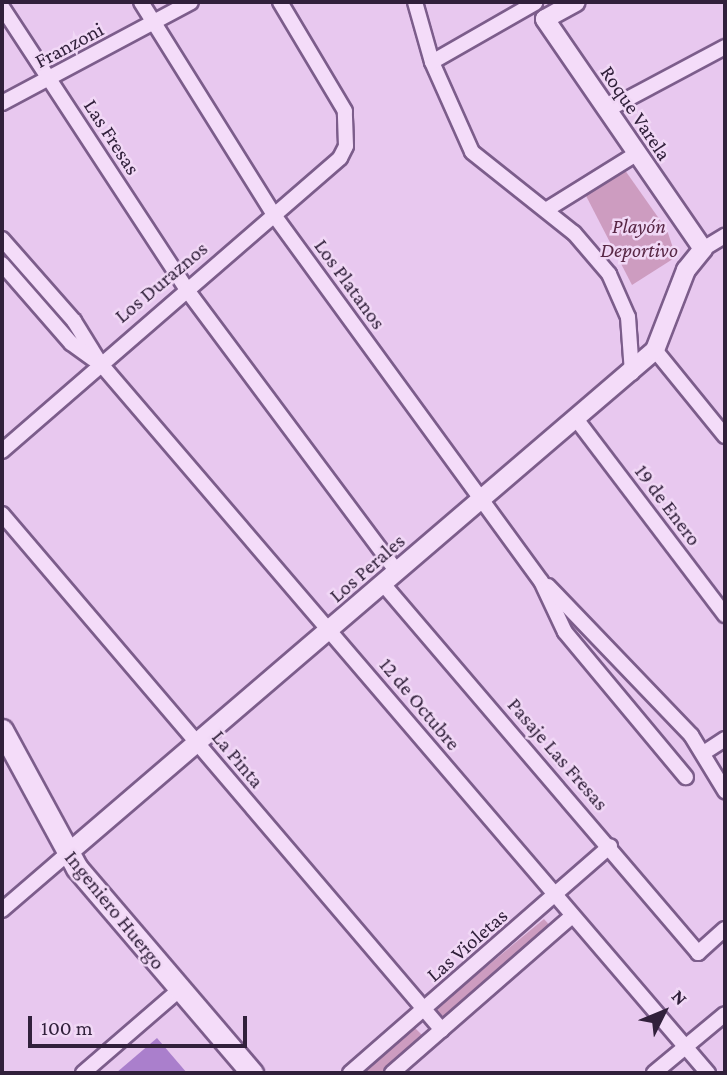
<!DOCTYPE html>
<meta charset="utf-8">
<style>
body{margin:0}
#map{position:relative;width:727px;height:1075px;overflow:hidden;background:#e8c8ef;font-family:"Crimson Pro",serif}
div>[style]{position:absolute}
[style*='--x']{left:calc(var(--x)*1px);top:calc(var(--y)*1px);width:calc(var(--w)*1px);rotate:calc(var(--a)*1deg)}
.green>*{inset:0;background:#cd9cc0}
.building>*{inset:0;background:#aa7fcc}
.roads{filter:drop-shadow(2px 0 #7c5d8b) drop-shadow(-2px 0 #7c5d8b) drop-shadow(0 2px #7c5d8b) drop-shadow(0 -2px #7c5d8b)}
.minor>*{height:14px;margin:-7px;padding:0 7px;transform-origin:7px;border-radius:7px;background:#f4dcf9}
.tertiary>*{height:18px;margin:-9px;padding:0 9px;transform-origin:9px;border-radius:9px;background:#f4dcf9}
.secondary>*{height:21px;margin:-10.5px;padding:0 10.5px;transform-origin:10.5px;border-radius:10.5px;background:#f4dcf9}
span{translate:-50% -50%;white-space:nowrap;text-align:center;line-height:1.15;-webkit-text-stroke:5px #f1d8f6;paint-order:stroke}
.street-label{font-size:21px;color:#31203b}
.park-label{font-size:21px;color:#582745;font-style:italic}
.frame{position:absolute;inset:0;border:4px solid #31203b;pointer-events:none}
.north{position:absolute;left:629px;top:977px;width:70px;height:70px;-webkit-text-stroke:5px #f1d8f6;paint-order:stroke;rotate:47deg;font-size:19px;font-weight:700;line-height:28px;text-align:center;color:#31203b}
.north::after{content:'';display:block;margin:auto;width:24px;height:32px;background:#31203b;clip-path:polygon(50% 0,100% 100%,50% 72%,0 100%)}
.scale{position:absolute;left:28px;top:1016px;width:219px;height:32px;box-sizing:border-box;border:4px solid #31203b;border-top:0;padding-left:9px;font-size:21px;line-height:24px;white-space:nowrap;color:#31203b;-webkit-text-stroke:5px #f1d8f6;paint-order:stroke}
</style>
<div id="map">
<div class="green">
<i style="clip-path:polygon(622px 166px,667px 230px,676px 257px,632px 285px,583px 190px)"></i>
<i style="clip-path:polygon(544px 919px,552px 928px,443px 1022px,433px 1011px)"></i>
<i style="clip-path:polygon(415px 1028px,425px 1038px,384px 1073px,364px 1073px)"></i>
</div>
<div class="building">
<i style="clip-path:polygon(157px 1038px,187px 1073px,116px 1073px)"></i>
</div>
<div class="roads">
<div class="minor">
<i style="--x:141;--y:2;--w:251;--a:58"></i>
<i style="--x:274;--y:215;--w:453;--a:53.9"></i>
<i style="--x:541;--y:581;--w:56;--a:64.8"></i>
<i style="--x:565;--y:632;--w:189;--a:50.2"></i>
<i style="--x:415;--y:2;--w:62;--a:74.2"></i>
<i style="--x:432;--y:62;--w:98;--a:66"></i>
<i style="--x:472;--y:152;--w:130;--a:38.5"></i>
<i style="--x:574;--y:233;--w:54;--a:49.5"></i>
<i style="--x:609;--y:274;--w:47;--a:66.2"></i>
<i style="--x:628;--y:317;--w:56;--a:85.9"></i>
<i style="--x:2;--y:7;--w:338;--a:56.8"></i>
<i style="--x:187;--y:290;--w:352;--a:53.3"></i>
<i style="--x:432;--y:62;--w:119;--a:-29.8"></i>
<i style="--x:2;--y:103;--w:214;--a:-28.1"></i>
<i style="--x:607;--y:110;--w:134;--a:-28.1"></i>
<i style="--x:546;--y:210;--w:106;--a:-31.9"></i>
<i style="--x:2;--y:239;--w:109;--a:48.7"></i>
<i style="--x:74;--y:321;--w:49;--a:58.2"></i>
<i style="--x:100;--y:363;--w:935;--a:49.43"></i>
<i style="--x:703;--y:249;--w:26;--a:-31"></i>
<i style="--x:2;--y:264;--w:105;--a:48.9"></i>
<i style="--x:71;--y:343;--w:27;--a:36"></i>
<i style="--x:655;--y:350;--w:111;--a:50.9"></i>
<i style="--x:577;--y:420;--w:245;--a:52.8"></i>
<i style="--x:2;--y:451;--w:447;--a:-40.9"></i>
<i style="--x:340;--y:158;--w:13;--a:-63"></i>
<i style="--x:346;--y:146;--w:35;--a:-92"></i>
<i style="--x:345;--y:111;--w:127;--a:-120.8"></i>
<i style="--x:2;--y:514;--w:678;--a:49.55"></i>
<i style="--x:384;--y:585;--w:484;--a:49.5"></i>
<i style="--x:698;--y:953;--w:36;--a:-42"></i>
<i style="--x:548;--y:586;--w:207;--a:46.2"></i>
<i style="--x:691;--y:735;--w:66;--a:58.7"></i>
<i style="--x:705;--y:752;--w:24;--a:-33"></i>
<i style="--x:2;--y:910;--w:86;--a:-40.7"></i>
<i style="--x:83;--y:1073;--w:127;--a:-40.8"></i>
<i style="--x:350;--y:1073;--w:345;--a:-41.1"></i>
<i style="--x:392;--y:1073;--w:239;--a:-41.1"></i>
<i style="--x:654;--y:1073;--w:92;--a:-39.7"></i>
</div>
<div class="tertiary">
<i style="--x:67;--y:854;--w:774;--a:-40.6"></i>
<i style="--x:655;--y:350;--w:86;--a:-68.8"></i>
<i style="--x:686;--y:270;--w:27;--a:-51"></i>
<i style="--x:703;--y:249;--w:279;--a:-124.5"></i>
<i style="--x:545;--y:19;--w:35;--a:-29"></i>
</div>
<div class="secondary">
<i style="--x:2;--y:730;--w:157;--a:61.5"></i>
<i style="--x:77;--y:868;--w:270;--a:49.5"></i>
</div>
</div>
<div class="street-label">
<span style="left:69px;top:45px;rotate:-28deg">Franzoni</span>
<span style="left:636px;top:113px;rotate:56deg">Roque Varela</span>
<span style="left:112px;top:137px;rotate:57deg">Las Fresas</span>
<span style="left:161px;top:282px;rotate:-40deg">Los Duraznos</span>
<span style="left:350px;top:284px;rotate:54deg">Los Platanos</span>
<span style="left:668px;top:505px;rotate:53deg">19 de Enero</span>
<span style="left:367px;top:568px;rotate:-41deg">Los Perales</span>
<span style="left:420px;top:704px;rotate:50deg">12 de Octubre</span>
<span style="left:558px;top:754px;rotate:49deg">Pasaje Las Fresas</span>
<span style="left:238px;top:759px;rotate:50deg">La Pinta</span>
<span style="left:115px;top:910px;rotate:51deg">Ingeniero Huergo</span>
<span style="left:467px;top:945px;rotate:-41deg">Las Violetas</span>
</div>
<div class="park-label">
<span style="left:639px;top:238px">Playón<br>Deportivo</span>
</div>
<div class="frame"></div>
<div class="north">N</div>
<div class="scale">100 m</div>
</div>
